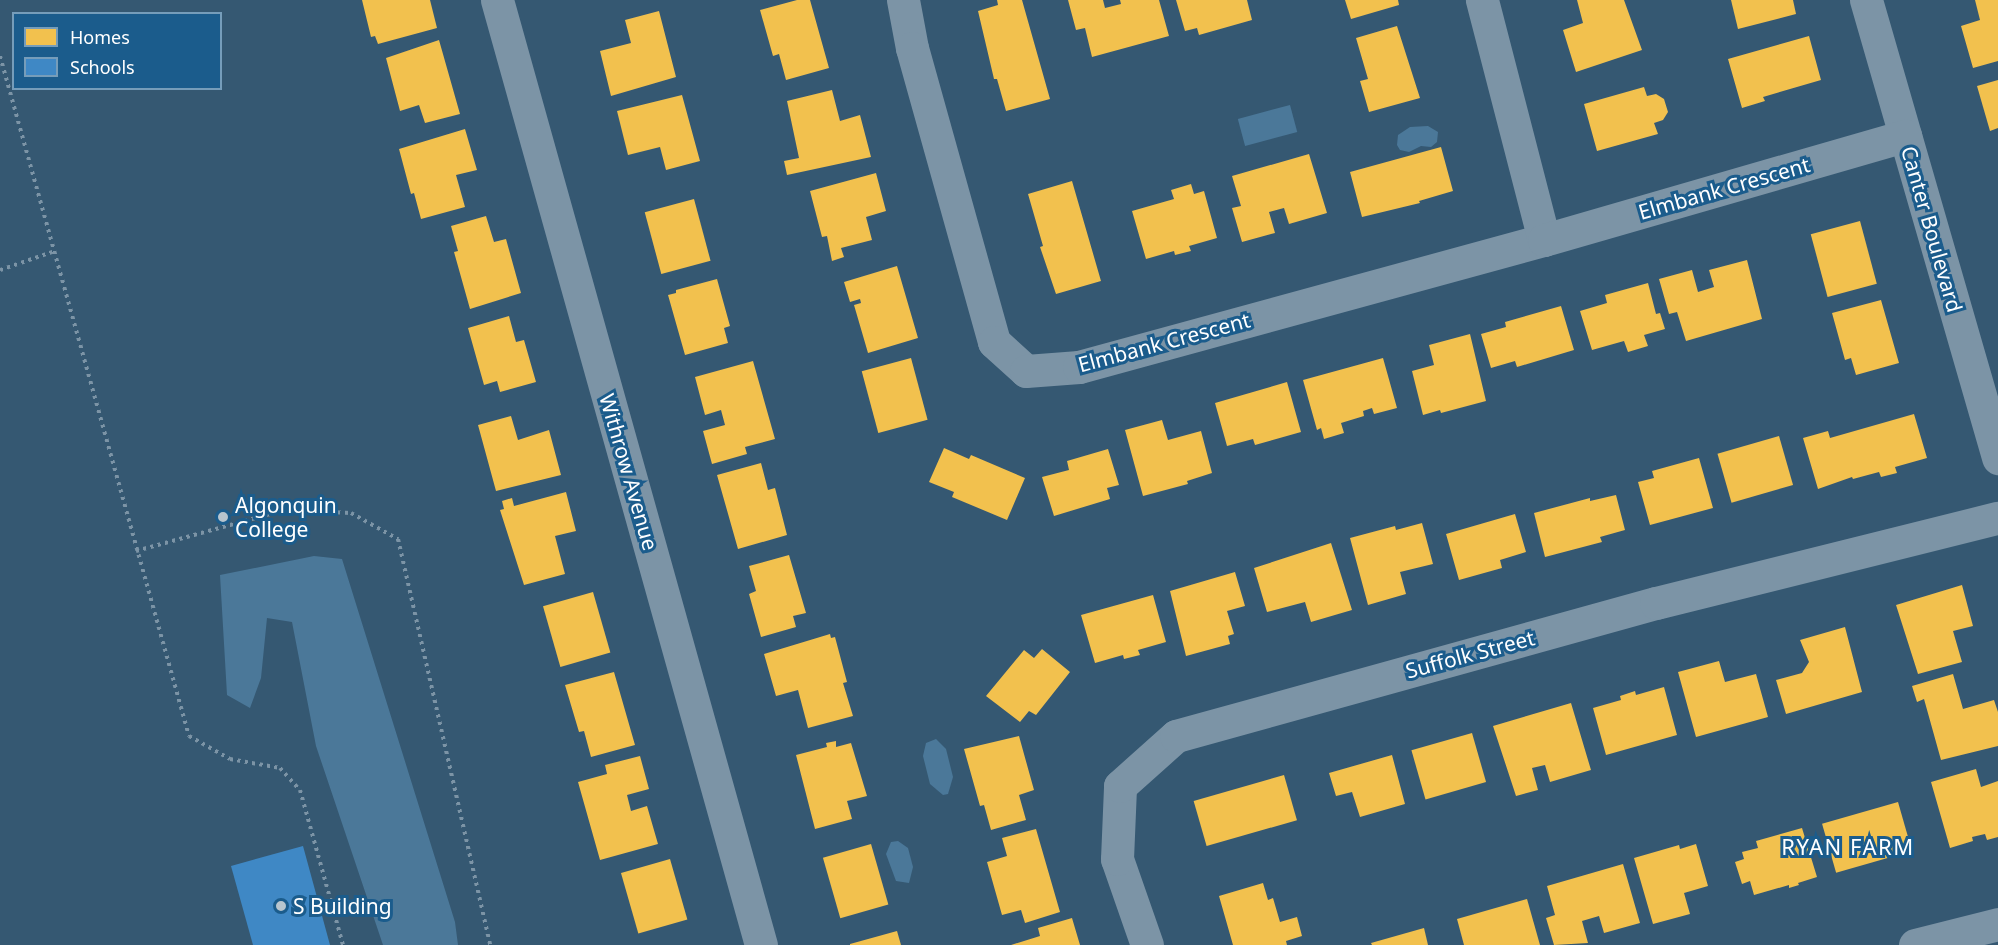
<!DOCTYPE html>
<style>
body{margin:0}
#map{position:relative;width:1998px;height:945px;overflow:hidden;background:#355872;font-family:"Noto Sans",sans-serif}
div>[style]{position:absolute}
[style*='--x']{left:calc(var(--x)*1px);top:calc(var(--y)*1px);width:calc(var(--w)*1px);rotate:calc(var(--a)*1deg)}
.water>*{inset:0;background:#4b7899;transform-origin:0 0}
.homes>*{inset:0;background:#f2c14e;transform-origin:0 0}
.schools>*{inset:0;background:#3f88c5}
.path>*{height:4px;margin-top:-2px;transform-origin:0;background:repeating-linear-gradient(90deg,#7c94a6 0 3px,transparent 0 7.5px)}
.minor>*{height:33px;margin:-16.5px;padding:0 16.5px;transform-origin:16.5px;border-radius:16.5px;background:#7c94a6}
.dots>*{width:16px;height:16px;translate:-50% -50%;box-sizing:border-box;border:3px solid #1b5c8c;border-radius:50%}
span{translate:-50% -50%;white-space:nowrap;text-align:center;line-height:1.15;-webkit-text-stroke:6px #1b5c8c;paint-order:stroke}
.street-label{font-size:21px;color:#fff}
.poi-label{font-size:21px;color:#fff}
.left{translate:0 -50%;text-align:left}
.neighbourhood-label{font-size:22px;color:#fff;letter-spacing:1.5px}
.legend{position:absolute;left:12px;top:12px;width:210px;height:78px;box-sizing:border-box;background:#1b5c8c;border:2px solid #769dba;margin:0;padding:8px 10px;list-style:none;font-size:18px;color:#fff}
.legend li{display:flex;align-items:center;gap:12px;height:30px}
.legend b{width:30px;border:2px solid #769dba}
</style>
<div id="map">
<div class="water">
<i style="left:1290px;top:105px;width:28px;height:54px;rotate:75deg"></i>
<i style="clip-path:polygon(1428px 126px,1438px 132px,1437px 142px,1431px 147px,1421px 146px,1409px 152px,1400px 150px,1397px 145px,1398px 135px,1410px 127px)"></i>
<i style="clip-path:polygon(314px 556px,342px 559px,455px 922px,458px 945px,383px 945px,316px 746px,292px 622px,267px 618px,261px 678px,250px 708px,227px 695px,220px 575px)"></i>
<i style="clip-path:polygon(936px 739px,946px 749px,953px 777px,948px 794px,943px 795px,930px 784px,923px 756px,926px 743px)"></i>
<i style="clip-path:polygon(898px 841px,908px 848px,913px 867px,909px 883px,896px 881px,886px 854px,891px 842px)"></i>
</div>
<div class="homes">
<i style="clip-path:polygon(362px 0,430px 0,437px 28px,378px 44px,375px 36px,371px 37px)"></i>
<i style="clip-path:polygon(797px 0,810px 0,829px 68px,786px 80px,779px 54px,773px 56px,760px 10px)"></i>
<i style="clip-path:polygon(997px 0,1022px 0,1050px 99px,1006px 111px,997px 79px,994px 79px,978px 11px,998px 5px)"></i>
<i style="clip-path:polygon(1068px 0,1103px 0,1105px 8px,1121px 4px,1120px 0,1159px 0,1169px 36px,1092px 57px,1085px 28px,1076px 30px)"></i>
<i style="clip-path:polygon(1176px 0,1247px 0,1252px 20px,1199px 35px,1197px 28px,1185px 31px)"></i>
<i style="clip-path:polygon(1345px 0,1398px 0,1399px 5px,1351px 19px)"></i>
<i style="clip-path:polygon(1577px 0,1624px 0,1642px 50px,1576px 72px,1563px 30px,1583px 23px)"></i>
<i style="clip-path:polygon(1731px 0,1793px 0,1796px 14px,1738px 29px)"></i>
<i style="clip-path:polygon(1975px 0,1998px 0,1998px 61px,1973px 68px,1961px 26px,1980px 20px)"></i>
<i style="clip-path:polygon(659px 11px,676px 77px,611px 96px,600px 51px,631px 43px,625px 20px)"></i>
<i style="clip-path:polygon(1397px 26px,1420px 98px,1369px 112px,1360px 81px,1368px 79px,1356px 38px)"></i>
<i style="clip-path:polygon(1809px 36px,1821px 80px,1763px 97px,1765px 101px,1742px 108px,1728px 59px)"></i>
<i style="clip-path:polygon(439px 40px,460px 114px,425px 123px,419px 105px,400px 111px,386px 58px)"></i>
<i style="clip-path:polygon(1998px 80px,1998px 128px,1990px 131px,1977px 86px)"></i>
<i style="clip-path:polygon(1644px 87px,1647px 96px,1656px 94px,1664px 99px,1668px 112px,1663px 120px,1654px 123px,1658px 134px,1597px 151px,1584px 104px)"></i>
<i style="clip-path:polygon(832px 90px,840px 121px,860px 115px,871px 157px,787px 175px,784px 161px,799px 158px,787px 101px)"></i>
<i style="clip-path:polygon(682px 95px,700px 161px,666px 170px,660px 147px,628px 155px,617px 111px)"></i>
<i style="clip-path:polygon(465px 129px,477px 170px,456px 175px,465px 207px,421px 219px,414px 193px,411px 194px,399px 149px)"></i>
<i style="clip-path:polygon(1441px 147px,1453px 191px,1419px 201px,1420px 203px,1362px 217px,1350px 172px)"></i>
<i style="clip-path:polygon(1309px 154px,1327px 213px,1289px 224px,1284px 208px,1269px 212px,1275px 233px,1242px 242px,1232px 208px,1241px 206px,1232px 176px)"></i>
<i style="clip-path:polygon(876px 173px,886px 211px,866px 217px,872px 240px,841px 248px,844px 257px,832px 261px,827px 236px,822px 237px,810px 191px)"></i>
<i style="clip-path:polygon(1072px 181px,1101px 281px,1056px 294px,1040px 247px,1043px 246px,1028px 194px)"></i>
<i style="clip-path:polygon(1191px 184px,1194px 194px,1204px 191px,1217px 238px,1189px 246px,1191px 251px,1175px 255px,1174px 251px,1146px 259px,1132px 211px,1174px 199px,1171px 190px)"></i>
<i style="left:694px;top:199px;width:64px;height:51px;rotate:75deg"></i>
<i style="clip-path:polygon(486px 216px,494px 242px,506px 239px,521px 293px,470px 309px,454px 252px,458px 251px,451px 226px)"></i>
<i style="left:1860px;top:221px;width:65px;height:51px;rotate:75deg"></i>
<i style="clip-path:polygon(1747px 260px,1762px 319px,1686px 341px,1677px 312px,1669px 314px,1659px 279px,1692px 270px,1698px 292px,1714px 287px,1709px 270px)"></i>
<i style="clip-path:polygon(897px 266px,918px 338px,868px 353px,854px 305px,861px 303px,860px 299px,850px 302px,844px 282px)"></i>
<i style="clip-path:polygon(717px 279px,730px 326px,724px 328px,728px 343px,685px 355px,668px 295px,676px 293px,676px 290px)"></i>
<i style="clip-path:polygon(1648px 283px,1656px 314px,1660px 313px,1665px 329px,1644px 335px,1648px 346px,1628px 352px,1624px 341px,1592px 350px,1580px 311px,1607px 303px,1605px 295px)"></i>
<i style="clip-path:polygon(1881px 300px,1899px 363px,1856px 375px,1851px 358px,1845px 360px,1832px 313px)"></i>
<i style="clip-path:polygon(1561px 306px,1574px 350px,1517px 367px,1515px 361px,1491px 368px,1481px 334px,1506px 327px,1505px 322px)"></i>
<i style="clip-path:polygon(509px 316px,516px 342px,524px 340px,536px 382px,500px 392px,497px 381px,484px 385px,468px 328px)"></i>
<i style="clip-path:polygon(1470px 334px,1486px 401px,1441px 413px,1440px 410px,1423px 415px,1412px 371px,1434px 365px,1429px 345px)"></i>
<i style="left:911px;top:358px;width:64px;height:51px;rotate:75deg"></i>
<i style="clip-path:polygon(1383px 358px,1397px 408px,1374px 414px,1372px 408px,1363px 411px,1364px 416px,1341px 423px,1344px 433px,1324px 439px,1321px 428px,1317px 430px,1303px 380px)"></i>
<i style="clip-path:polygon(753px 361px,775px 439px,745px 447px,747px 454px,712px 464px,703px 431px,725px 425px,721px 410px,705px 415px,695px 377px)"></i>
<i style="clip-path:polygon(1287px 382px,1301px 432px,1255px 445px,1253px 439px,1227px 446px,1215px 403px)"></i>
<i style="clip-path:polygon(1914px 414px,1927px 458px,1895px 467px,1897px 473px,1881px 477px,1879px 472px,1853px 479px,1852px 477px,1818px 489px,1803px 438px,1828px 431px,1830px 438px)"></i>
<i style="clip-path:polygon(511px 416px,518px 440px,549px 430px,561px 475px,496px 491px,478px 425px)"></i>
<i style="clip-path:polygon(1162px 420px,1168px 440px,1201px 431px,1212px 473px,1187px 481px,1188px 484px,1143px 496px,1125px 430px)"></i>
<i style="left:1779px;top:436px;width:51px;height:64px;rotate:74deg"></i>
<i style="clip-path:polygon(944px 448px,969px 459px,971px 455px,1025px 478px,1007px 520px,952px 497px,954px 492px,929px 482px)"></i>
<i style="clip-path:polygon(1108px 449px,1119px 485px,1107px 488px,1110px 499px,1054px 516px,1042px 477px,1069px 470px,1067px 461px)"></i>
<i style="clip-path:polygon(1699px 458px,1713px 508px,1650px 525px,1638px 482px,1654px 478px,1652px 471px)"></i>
<i style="clip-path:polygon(761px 463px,768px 490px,775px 488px,787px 535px,738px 549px,717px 475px)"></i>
<i style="clip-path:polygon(566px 492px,576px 531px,555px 536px,565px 574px,524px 585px,500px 510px,504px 509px,502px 501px,512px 498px,514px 506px)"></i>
<i style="clip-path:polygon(1616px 495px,1625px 530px,1600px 537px,1602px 542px,1545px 557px,1534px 513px,1590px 498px,1590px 501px)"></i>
<i style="clip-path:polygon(1515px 514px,1526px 552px,1500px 560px,1502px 568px,1459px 580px,1446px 534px)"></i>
<i style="clip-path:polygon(1422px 523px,1433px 564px,1400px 572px,1406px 594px,1368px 605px,1350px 538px,1395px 526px,1396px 530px)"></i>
<i style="clip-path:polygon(1331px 543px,1352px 610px,1311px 622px,1305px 602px,1267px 612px,1254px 568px)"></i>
<i style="clip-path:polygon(789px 555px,806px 613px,793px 616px,796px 627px,761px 637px,749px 594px,756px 591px,749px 566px)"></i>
<i style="clip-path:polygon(1235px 572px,1245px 606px,1227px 611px,1234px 634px,1228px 636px,1230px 644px,1186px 656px,1170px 591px)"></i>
<i style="clip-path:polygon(1962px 585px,1973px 626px,1953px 631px,1962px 662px,1918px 674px,1896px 605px)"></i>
<i style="left:593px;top:592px;width:63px;height:52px;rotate:74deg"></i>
<i style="clip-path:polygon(1153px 595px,1166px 642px,1138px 650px,1140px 655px,1124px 659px,1123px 655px,1095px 663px,1081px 615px)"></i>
<i style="clip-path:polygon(1845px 627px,1862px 692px,1786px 714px,1776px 680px,1802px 673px,1809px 662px,1800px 640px)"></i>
<i style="clip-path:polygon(830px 634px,831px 638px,835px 637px,847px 682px,843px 683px,853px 716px,808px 728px,798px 690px,776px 696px,764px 654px)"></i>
<i style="clip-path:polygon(1042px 649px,1070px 672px,1036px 715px,1029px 711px,1020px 722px,986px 696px,1024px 650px,1034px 658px)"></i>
<i style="clip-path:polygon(1719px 661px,1725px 682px,1756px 674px,1768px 717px,1696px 737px,1678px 672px)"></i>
<i style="clip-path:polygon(614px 672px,635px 745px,591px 757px,584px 731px,579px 732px,565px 685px)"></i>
<i style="clip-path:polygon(1953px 674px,1963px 709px,1994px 700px,1998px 712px,1998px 746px,1941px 760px,1924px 699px,1917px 702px,1912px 686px)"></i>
<i style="clip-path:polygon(1664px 687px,1677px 735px,1606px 755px,1593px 708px,1621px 700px,1620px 696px,1635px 691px,1636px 695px)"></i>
<i style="clip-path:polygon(1571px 703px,1591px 770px,1550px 782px,1545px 765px,1532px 768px,1538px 790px,1516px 796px,1493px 726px)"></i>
<i style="left:1472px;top:733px;width:51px;height:63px;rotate:74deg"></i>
<i style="clip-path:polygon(1019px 736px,1034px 790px,1019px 795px,1026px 820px,991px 830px,984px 805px,980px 806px,964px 749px)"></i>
<i style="clip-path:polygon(836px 741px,836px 747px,851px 743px,867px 796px,847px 801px,852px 819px,815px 829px,796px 755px,827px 747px,826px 743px)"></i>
<i style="clip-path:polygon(1392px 755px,1405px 804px,1360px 817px,1352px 792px,1336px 796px,1329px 773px)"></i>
<i style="clip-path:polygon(640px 756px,649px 789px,627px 795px,631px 811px,647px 806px,658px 844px,600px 860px,578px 782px,607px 774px,605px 765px)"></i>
<i style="clip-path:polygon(1976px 769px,1981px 787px,1998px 781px,1998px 837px,1987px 840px,1985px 834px,1972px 837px,1973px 841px,1950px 848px,1931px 782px)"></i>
<i style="left:1284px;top:775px;width:47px;height:94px;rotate:74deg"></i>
<i style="left:1898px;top:802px;width:51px;height:79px;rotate:74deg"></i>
<i style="clip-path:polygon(1802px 828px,1817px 877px,1798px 883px,1799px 885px,1789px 888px,1789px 885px,1754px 895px,1750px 881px,1742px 884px,1735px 862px,1744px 859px,1742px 852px,1758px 848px,1756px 841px)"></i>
<i style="clip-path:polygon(1036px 829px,1060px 912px,1025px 923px,1021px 910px,1002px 915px,987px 862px,1007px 856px,1002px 838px)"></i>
<i style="left:871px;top:844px;width:63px;height:50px;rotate:74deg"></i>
<i style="clip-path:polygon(1696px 844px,1708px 886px,1684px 893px,1690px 914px,1653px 924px,1634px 858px,1679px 845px,1680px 849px)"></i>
<i style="left:670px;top:859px;width:63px;height:51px;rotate:74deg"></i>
<i style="clip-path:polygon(1623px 864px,1640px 923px,1604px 933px,1599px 916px,1582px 921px,1588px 943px,1554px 945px,1546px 918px,1555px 915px,1547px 886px)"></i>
<i style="clip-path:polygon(1263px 883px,1268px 900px,1273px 898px,1280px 922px,1297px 917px,1302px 936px,1286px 941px,1287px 945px,1233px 945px,1219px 896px)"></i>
<i style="clip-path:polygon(1527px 899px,1540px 945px,1464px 945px,1457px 919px)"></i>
<i style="clip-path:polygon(1072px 918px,1080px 945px,1011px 945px,1040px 936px,1038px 928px)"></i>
<i style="clip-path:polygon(1424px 928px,1428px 945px,1372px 945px,1371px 943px)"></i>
<i style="clip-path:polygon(897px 931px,901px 945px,850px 945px,850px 944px)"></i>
</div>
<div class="schools">
<i style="clip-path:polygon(303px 846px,330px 945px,253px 945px,231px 866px)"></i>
</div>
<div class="path">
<i style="--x:0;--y:56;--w:706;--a:74.47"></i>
<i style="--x:189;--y:736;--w:47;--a:29.3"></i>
<i style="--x:230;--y:759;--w:51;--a:10.2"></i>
<i style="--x:280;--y:768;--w:30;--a:48"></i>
<i style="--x:300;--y:790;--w:161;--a:74.5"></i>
<i style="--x:0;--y:270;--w:58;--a:-19.1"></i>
<i style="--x:136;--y:551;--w:155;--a:-15.4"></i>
<i style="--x:285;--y:510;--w:66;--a:2.6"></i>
<i style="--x:351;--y:513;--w:54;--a:29"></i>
<i style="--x:398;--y:539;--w:416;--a:77.2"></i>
</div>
<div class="minor">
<i style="--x:497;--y:0;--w:981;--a:74.39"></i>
<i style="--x:903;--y:0;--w:49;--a:79.4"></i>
<i style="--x:912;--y:48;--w:305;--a:74.4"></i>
<i style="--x:994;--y:342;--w:43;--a:42.2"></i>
<i style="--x:1026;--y:371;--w:53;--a:-4.3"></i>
<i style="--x:1079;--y:367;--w:482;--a:-15.3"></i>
<i style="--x:1544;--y:240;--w:248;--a:-104.5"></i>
<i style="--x:1866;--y:0;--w:477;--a:73.9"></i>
<i style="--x:1544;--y:240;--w:376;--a:-16.1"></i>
<i style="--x:1147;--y:945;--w:91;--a:-109.2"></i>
<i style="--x:1117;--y:859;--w:73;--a:-87.6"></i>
<i style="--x:1120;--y:786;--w:75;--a:-41.8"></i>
<i style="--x:1176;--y:736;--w:498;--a:-15.5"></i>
<i style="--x:1656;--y:603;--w:352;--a:-14"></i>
<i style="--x:1915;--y:945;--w:86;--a:-14.2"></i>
</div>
<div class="dots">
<i style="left:223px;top:517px;background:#b8c5ce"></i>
<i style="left:281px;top:906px;background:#b8c5ce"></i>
</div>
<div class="street-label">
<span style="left:1724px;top:188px;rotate:-16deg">Elmbank Crescent</span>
<span style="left:1932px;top:229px;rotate:74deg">Canter Boulevard</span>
<span style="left:1164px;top:342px;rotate:-15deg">Elmbank Crescent</span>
<span style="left:629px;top:472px;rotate:74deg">Withrow Avenue</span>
<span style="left:1470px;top:654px;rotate:-15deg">Suffolk Street</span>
</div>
<div class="poi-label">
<span class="left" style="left:235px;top:517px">Algonquin<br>College</span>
<span class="left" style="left:293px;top:906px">S Building</span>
</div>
<div class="neighbourhood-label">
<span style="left:1848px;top:847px">RYAN FARM</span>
</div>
<ul class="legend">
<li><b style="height:16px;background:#f2c14e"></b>Homes</li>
<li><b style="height:16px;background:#3f88c5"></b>Schools</li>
</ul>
</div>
